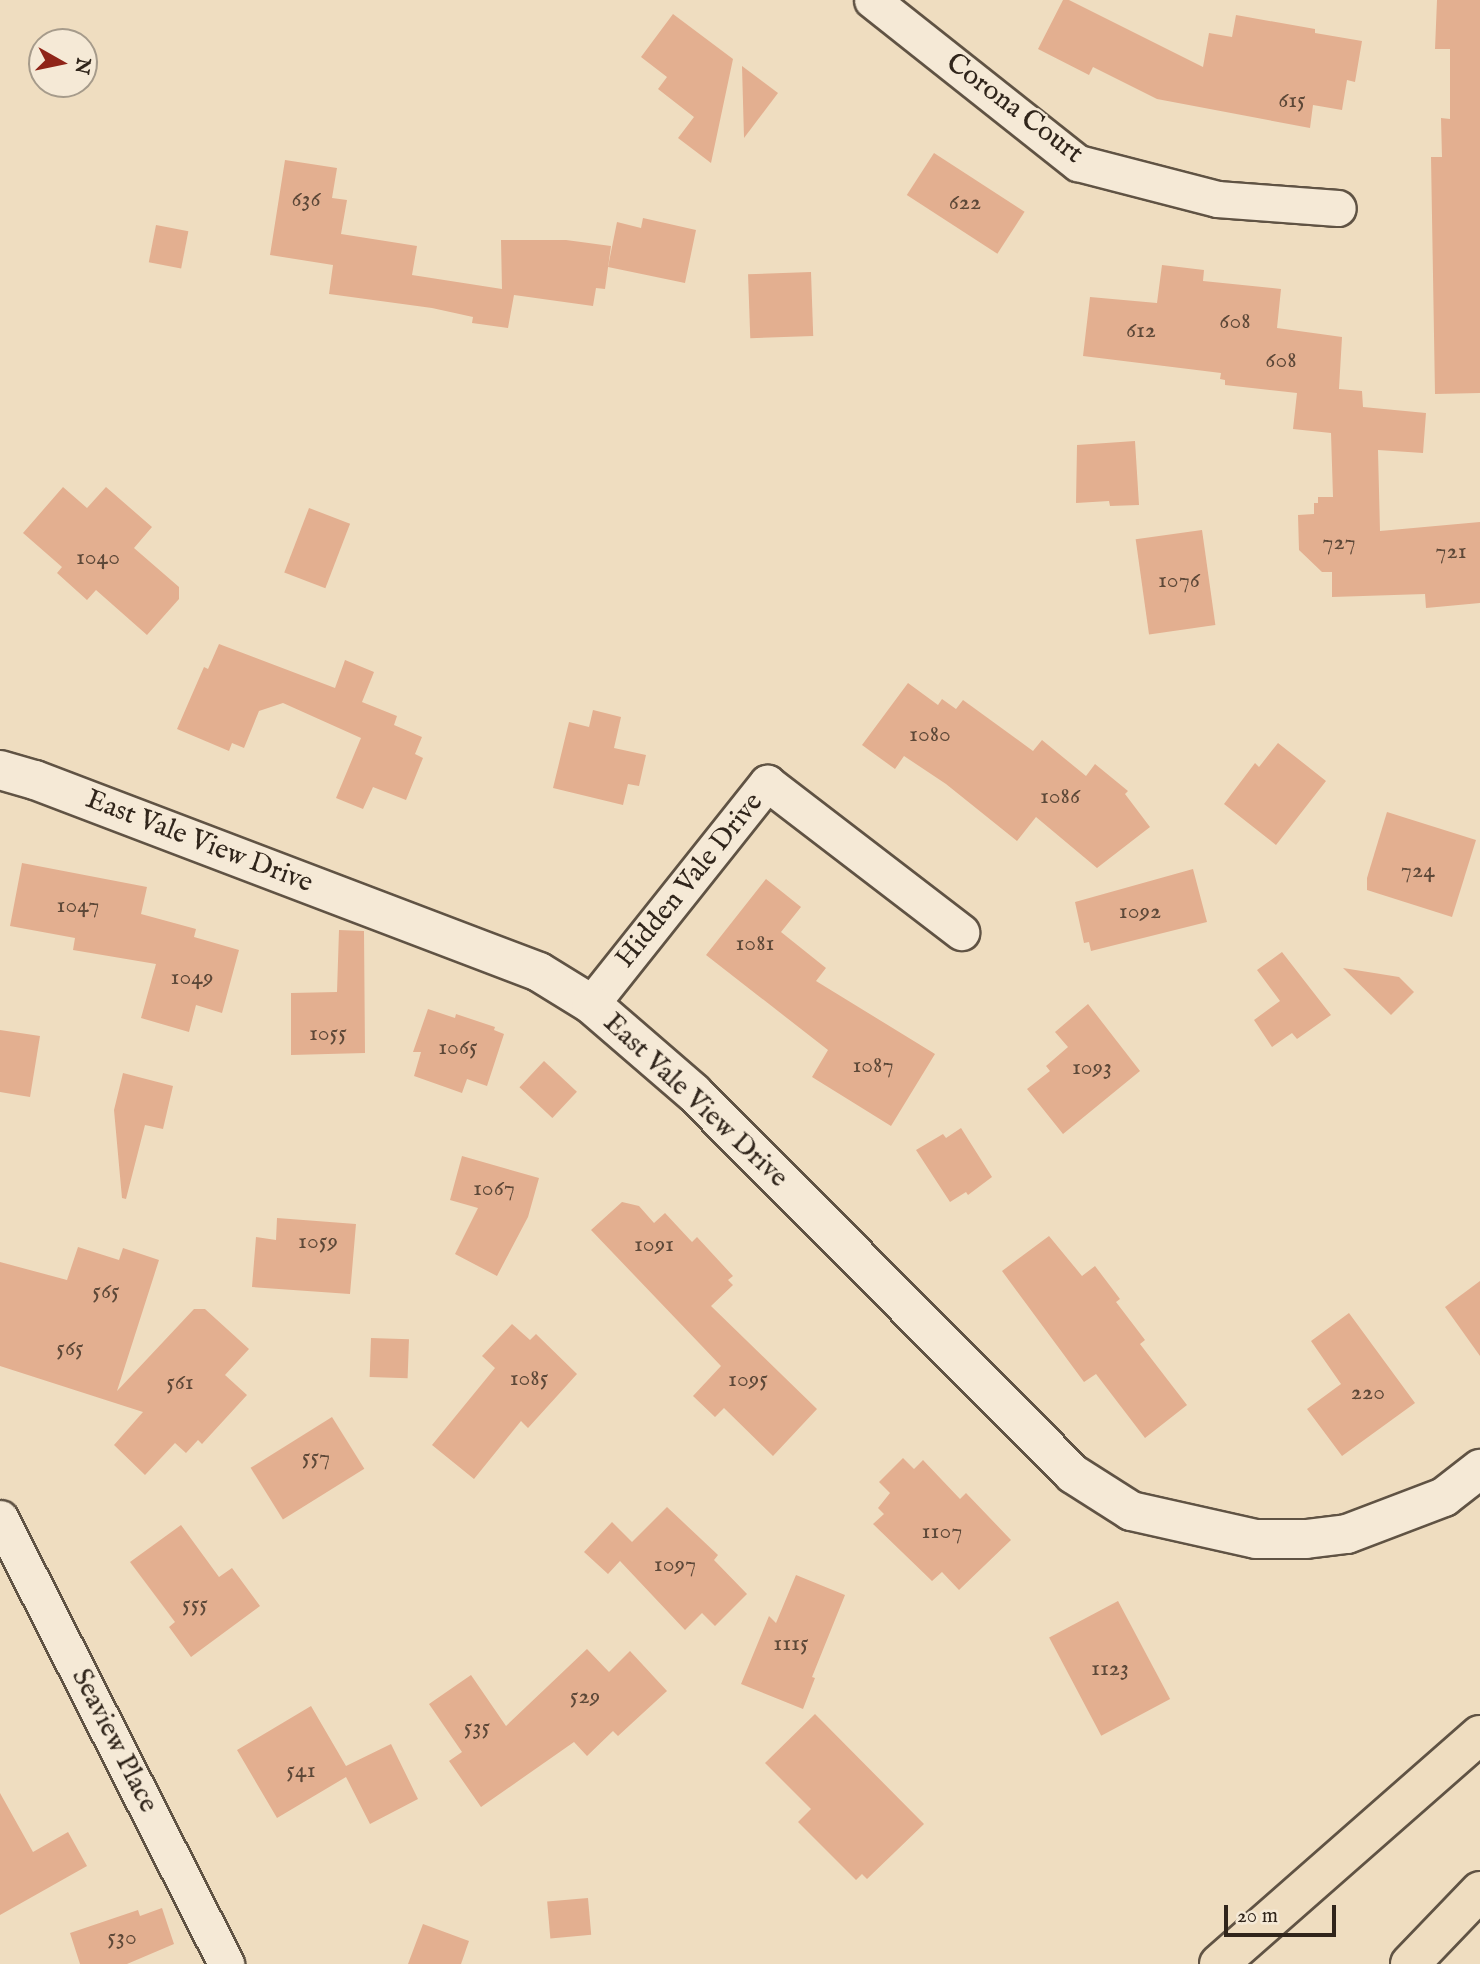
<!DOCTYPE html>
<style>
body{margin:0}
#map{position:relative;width:1480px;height:1964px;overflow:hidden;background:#efddc0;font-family:"IM FELL English",serif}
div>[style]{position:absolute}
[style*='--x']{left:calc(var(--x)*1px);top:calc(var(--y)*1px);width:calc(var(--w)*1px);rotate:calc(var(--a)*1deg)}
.building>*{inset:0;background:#e3af90;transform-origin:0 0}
.roads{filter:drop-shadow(2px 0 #605344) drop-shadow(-2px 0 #605344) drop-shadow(0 2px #605344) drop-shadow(0 -2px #605344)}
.street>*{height:35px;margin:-17.5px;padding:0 17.5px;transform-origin:17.5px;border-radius:17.5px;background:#f5e9d6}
.secondary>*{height:38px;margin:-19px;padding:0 19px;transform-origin:19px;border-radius:19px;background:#f5e9d6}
.highway>*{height:38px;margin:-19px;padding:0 19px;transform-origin:19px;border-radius:19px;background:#efddc0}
span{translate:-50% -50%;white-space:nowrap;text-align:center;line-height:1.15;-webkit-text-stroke:5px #f5e9d6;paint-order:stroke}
.number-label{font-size:24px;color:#5d4838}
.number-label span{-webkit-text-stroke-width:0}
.street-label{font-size:28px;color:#30251b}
.north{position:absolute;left:28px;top:28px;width:70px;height:70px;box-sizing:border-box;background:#f5e9d6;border:2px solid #a69b8b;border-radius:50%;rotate:99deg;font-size:19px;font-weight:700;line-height:28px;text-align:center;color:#30251b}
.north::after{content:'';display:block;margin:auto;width:24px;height:32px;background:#8f2418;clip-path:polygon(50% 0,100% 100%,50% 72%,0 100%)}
.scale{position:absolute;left:1224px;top:1905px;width:112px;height:32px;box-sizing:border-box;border:4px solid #30251b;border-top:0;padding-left:9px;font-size:21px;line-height:24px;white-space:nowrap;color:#30251b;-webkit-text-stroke:5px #f5e9d6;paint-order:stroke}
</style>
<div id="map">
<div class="building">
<i style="clip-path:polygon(1063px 0,1069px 0,1203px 67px,1209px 33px,1232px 37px,1236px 15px,1315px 29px,1315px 33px,1362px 41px,1355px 82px,1347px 80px,1342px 110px,1313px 105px,1310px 128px,1157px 99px,1093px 67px,1089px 75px,1038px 49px)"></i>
<i style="clip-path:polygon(1437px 0,1480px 0,1480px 393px,1435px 394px,1431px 157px,1442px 157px,1441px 118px,1450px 119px,1450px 49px,1435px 49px)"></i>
<i style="clip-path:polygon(673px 14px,733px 59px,711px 163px,678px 138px,694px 117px,658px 89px,667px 77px,641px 57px)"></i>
<i style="clip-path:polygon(742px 66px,778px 93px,744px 138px)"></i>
<i style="left:934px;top:153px;width:108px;height:50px;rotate:33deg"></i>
<i style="clip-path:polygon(285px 160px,337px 168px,332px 198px,347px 200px,341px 234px,417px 246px,412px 275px,502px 289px,501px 240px,566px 240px,611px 246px,605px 289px,596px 288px,593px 306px,514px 295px,508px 328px,472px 323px,473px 317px,432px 308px,329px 294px,333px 265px,270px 255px)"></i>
<i style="clip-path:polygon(643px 218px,696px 230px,685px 283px,608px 267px,617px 222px,641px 228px)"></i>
<i style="left:156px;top:225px;width:33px;height:38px;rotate:11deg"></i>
<i style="clip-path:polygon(1162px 265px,1204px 270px,1203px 281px,1281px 289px,1277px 328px,1342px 337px,1339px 389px,1362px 391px,1363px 407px,1426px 413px,1423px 453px,1378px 450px,1380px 531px,1480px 522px,1480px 603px,1426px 608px,1425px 594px,1332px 597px,1332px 572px,1322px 572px,1299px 550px,1298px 515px,1314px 514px,1314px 503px,1318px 503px,1318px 497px,1333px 497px,1331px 433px,1293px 429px,1297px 393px,1225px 385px,1225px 380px,1220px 379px,1221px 373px,1083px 356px,1090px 297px,1157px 303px)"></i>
<i style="left:811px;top:272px;width:64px;height:63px;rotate:88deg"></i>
<i style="clip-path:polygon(1135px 441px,1139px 505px,1110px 506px,1109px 501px,1076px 503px,1077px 445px)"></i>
<i style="clip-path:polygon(63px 487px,87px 508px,106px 487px,152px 527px,134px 548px,179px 587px,179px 599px,147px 635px,96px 590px,87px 600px,57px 573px,62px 567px,23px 533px)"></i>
<i style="left:309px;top:508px;width:44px;height:69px;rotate:21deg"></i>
<i style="left:1202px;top:530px;width:96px;height:67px;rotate:82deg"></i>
<i style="clip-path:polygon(219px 644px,335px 688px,345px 660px,374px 672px,362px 702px,397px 716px,394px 725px,422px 737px,415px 754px,423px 758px,406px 800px,373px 787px,363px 809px,336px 798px,361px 738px,283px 703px,259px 711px,244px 748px,232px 743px,229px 751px,177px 729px,204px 667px,208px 669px)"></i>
<i style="clip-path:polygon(908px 683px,938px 705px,942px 699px,956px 709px,963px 700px,1033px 751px,1042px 740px,1086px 776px,1095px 764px,1128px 791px,1125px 794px,1150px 827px,1097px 868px,1036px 817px,1017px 841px,946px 784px,904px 756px,895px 769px,862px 745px)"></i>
<i style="clip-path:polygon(593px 710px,621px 717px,614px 748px,646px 755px,639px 786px,628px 784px,623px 805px,553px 788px,569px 722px,589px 727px)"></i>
<i style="clip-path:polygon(1278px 743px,1326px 781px,1276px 845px,1224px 804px,1255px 763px,1259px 767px)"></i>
<i style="clip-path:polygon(1387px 812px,1476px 840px,1452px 917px,1367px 890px,1367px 878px)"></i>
<i style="clip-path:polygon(22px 863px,147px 887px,141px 914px,196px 929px,194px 937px,239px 950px,222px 1013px,196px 1005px,189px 1032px,141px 1018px,156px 964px,73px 950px,75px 938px,10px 926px)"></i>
<i style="clip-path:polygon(1193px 869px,1207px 922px,1091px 951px,1089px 942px,1084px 943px,1075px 902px)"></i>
<i style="clip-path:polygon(766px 879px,801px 907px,781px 932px,826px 968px,816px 981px,935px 1054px,891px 1126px,812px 1077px,828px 1050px,706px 955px)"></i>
<i style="clip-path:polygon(339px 930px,364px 931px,365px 1053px,291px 1055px,291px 993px,337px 992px)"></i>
<i style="clip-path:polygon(1282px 952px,1331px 1015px,1297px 1039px,1292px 1033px,1272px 1047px,1254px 1020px,1280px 1001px,1257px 970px)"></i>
<i style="clip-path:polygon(1343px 968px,1399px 977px,1414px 992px,1391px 1015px)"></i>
<i style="clip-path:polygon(1088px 1004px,1140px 1071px,1063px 1134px,1027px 1089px,1050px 1071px,1046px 1066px,1068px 1047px,1055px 1032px)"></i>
<i style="clip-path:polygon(428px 1009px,455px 1018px,456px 1014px,495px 1027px,494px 1030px,504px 1034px,487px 1086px,467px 1079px,462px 1093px,414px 1076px,421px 1052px,413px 1052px)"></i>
<i style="clip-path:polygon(0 1030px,40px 1036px,30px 1097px,0 1092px)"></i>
<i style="left:544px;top:1061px;width:45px;height:36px;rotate:43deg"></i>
<i style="clip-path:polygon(123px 1073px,173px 1086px,163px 1129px,145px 1125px,126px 1199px,122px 1198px,114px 1110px)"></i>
<i style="clip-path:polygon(961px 1128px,992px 1177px,968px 1195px,966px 1192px,950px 1202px,916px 1150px,943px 1134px,946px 1138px)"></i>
<i style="clip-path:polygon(462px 1156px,539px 1178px,528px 1217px,497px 1276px,455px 1254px,478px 1208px,450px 1200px)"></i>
<i style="clip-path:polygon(622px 1202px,639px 1206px,654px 1223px,665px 1213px,692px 1242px,697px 1237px,733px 1276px,728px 1280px,733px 1285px,711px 1306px,817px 1409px,773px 1456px,724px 1408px,715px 1417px,693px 1396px,721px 1366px,591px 1230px)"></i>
<i style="clip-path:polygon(277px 1218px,356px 1224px,350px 1294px,252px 1287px,256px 1237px,276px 1240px)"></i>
<i style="clip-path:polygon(1049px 1236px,1082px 1276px,1095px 1266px,1120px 1299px,1116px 1302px,1145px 1340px,1140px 1344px,1187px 1405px,1145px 1438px,1096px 1374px,1084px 1382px,1002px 1271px)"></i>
<i style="clip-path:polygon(78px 1247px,119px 1260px,123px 1248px,159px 1260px,117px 1391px,194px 1309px,205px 1309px,249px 1349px,225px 1375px,247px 1395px,202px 1444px,198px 1440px,186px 1453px,175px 1443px,145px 1475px,114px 1445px,143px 1412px,0 1366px,0 1262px,67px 1280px)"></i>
<i style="clip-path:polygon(1480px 1281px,1480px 1356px,1445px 1307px)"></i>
<i style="clip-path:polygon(1349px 1313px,1415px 1403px,1342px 1456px,1307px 1409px,1341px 1384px,1311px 1341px)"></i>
<i style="clip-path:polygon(512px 1324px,530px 1340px,536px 1334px,577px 1374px,528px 1428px,521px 1421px,474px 1479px,432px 1445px,495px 1368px,482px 1356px)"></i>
<i style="left:371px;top:1338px;width:38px;height:39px;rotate:2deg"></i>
<i style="left:332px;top:1417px;width:61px;height:96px;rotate:58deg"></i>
<i style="clip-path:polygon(903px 1458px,914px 1469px,923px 1460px,960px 1499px,966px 1493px,1011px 1540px,959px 1590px,942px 1572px,932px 1581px,873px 1524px,884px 1514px,878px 1508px,890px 1493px,879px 1482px)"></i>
<i style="clip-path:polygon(667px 1507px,718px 1555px,714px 1560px,747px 1594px,715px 1626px,702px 1613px,685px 1630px,620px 1561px,608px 1574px,584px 1552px,612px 1522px,632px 1542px)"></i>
<i style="clip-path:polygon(181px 1525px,219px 1577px,232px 1568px,260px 1606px,191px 1657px,169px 1627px,175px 1622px,130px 1562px)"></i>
<i style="clip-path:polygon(796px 1575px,845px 1595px,812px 1677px,815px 1678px,803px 1709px,741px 1684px,769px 1616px,776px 1623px)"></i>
<i style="left:1118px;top:1601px;width:111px;height:78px;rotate:62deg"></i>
<i style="clip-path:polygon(587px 1649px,609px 1672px,630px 1651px,667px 1691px,618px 1736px,613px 1731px,587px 1756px,574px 1742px,481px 1807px,449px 1761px,462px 1752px,429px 1704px,471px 1675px,506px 1726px)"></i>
<i style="clip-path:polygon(311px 1706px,346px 1766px,391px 1744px,418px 1799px,370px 1824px,346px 1777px,277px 1818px,237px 1750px)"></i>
<i style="clip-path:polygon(815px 1714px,924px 1824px,867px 1879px,862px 1874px,856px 1880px,798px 1822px,811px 1809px,765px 1763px)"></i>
<i style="clip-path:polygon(0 1793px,33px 1852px,68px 1832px,87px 1866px,0 1915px)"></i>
<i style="left:588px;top:1898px;width:37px;height:41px;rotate:85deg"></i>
<i style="clip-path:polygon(162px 1908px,174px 1944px,127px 1964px,80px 1964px,70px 1933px,138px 1910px,140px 1916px)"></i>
<i style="clip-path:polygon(423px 1924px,469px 1941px,461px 1964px,408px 1964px)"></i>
</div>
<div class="roads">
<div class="street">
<i style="--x:872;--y:0;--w:263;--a:38.4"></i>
<i style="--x:1078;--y:163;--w:144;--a:14.5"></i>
<i style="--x:1217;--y:199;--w:121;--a:4.3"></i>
<i style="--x:591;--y:1004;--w:283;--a:-51.5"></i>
<i style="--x:767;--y:783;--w:245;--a:37.5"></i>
<i style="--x:0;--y:1518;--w:500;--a:63.1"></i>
</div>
<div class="secondary">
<i style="--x:0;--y:770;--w:36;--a:16"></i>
<i style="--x:35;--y:780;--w:539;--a:20.85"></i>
<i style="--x:539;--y:972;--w:61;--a:31.6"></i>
<i style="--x:591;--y:1004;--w:136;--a:40.8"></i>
<i style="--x:694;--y:1093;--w:537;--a:45.15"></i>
<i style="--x:1073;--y:1474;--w:69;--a:32.5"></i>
<i style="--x:1131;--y:1511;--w:128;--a:12.6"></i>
<i style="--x:1256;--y:1539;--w:50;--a:0"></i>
<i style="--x:1306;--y:1539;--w:41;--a:-7"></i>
<i style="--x:1347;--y:1534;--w:104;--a:-20.9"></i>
<i style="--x:1444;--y:1497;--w:46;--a:-37.9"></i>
</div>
<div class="highway">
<i style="--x:1219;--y:1964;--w:347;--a:-41.3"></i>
<i style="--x:1410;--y:1964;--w:101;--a:-46.2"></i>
</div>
</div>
<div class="number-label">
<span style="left:1292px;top:101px">615</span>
<span style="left:306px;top:200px">636</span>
<span style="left:965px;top:203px">622</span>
<span style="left:1235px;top:322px">608</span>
<span style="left:1141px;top:331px">612</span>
<span style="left:1281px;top:361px">608</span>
<span style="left:1339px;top:543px">727</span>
<span style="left:1451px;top:552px">721</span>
<span style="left:98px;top:558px">1040</span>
<span style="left:1179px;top:581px">1076</span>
<span style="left:930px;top:735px">1080</span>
<span style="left:1060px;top:797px">1086</span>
<span style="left:1418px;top:871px">724</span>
<span style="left:78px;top:906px">1047</span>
<span style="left:1140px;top:912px">1092</span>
<span style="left:755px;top:944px">1081</span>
<span style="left:192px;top:978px">1049</span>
<span style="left:328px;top:1034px">1055</span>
<span style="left:458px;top:1048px">1065</span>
<span style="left:873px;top:1066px">1087</span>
<span style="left:1092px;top:1068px">1093</span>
<span style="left:494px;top:1189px">1067</span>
<span style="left:318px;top:1242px">1059</span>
<span style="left:654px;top:1245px">1091</span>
<span style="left:106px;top:1292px">565</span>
<span style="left:70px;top:1349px">565</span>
<span style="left:529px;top:1379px">1085</span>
<span style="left:748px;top:1380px">1095</span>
<span style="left:180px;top:1383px">561</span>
<span style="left:1368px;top:1393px">220</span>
<span style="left:316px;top:1458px">557</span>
<span style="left:942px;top:1532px">1107</span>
<span style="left:675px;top:1565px">1097</span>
<span style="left:195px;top:1605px">555</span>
<span style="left:791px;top:1644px">1115</span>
<span style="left:1110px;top:1669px">1123</span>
<span style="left:585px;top:1697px">529</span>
<span style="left:477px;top:1728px">535</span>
<span style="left:301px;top:1771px">541</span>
<span style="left:122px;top:1938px">530</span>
</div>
<div class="street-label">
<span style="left:1014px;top:109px;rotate:37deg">Corona Court</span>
<span style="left:199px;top:842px;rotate:21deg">East Vale View Drive</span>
<span style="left:690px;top:881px;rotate:-51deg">Hidden Vale Drive</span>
<span style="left:695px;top:1101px;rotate:43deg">East Vale View Drive</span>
<span style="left:114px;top:1741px;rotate:63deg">Seaview Place</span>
</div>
<div class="north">N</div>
<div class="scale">20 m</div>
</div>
